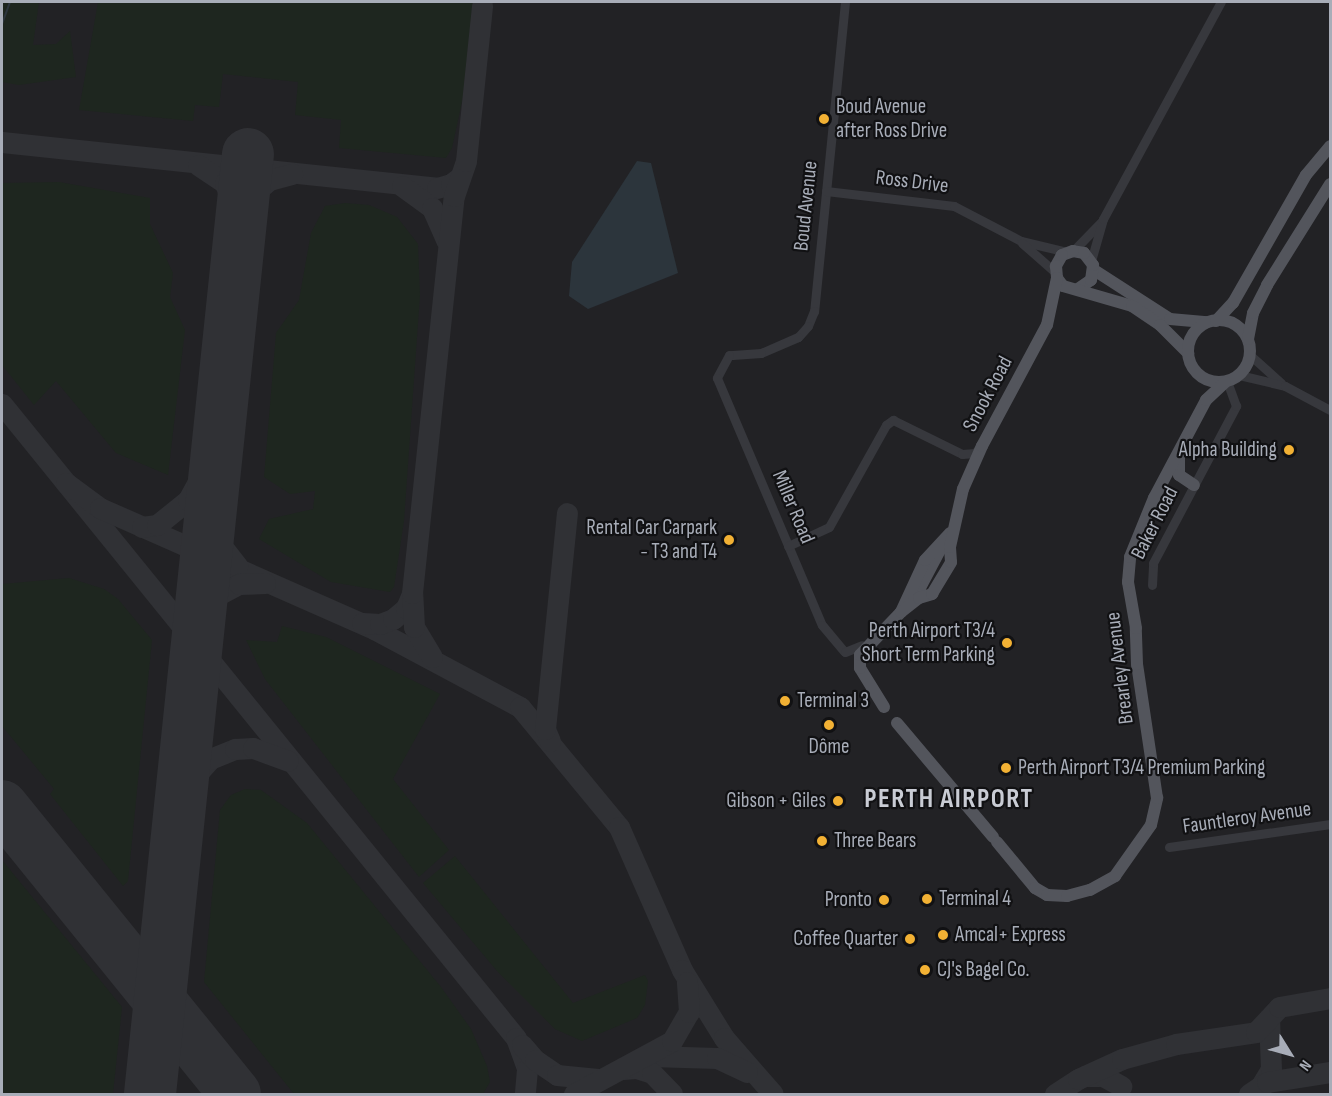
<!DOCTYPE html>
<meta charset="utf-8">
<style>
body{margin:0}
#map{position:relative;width:1332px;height:1096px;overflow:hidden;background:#161618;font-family:"Sofia Sans Condensed",sans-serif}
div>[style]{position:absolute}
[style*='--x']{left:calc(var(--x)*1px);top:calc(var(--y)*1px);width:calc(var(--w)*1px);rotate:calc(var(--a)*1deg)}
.built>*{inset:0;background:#222225;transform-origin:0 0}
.green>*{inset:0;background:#1e261f}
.water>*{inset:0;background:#2c353c}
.stream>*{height:2px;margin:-1px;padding:0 1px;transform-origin:1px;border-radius:1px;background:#2c353c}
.taxiway>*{height:21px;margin:-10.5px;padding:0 10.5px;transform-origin:10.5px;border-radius:10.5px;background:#303135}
.runway>*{height:52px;margin:-26px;padding:0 26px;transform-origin:26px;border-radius:26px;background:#303135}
.minor>*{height:9px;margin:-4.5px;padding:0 4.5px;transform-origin:4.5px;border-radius:4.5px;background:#37383d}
.major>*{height:12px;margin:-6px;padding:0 6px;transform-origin:6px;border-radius:6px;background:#53555c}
.major>.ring{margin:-6px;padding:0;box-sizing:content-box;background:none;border:12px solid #53555c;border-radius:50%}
.dots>*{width:16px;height:16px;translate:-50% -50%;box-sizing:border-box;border:3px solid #111113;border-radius:50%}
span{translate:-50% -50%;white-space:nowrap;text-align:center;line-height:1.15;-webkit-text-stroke:4.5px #111113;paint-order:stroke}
.poi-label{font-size:21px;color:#a8adb8}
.left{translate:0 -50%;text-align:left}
.right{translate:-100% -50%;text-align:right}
.street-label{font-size:21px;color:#a8adb8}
.district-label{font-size:27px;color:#c9ccd4;font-weight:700;letter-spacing:1.5px}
.frame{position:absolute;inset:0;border:3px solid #a8adb8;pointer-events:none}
.north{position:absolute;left:1260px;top:1024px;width:60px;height:60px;-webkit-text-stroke:4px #111113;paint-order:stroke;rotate:127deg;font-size:16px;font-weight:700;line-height:24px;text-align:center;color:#a8adb8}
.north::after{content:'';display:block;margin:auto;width:21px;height:27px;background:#a8adb8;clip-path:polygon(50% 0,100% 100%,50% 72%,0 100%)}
</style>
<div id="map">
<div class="built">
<i style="left:2px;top:2px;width:1328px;height:1092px"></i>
</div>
<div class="green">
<i style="clip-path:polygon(2px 2px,39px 2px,33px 45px,56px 44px,70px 31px,76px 77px,19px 85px,2px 82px)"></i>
<i style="clip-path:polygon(98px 2px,473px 2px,463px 97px,452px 148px,446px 158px,339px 148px,341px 120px,295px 115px,298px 82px,223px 74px,219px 107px,195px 105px,193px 121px,79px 110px)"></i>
<i style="clip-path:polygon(59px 182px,150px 198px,150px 224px,173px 273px,170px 297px,185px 330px,168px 475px,116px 453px,56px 381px,34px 405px,2px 365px,2px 183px)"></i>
<i style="clip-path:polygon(345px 203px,369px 205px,397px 217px,418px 244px,420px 295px,404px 521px,394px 587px,390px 592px,331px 582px,259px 539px,269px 519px,313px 509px,315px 491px,290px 494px,264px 477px,276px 333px,299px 300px,311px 233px,325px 206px)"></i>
<i style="clip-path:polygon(69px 578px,104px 589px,118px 599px,152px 640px,128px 881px,123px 886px,50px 794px,54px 789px,2px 726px,2px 584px)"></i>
<i style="clip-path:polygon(282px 626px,326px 637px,440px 694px,393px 779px,449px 850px,419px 877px,265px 679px,246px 640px,277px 642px)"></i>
<i style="clip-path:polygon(245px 789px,261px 790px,307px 823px,441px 987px,471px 1029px,487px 1066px,490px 1082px,483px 1094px,294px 1094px,204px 982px,220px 810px,231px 795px)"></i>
<i style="clip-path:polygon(455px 856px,573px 1003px,645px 975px,648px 981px,645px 1005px,637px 1018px,582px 1041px,555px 1029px,497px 971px,423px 883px)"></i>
<i style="clip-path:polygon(2px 860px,122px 1007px,113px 1094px,2px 1094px)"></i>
</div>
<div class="water">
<i style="clip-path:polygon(637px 161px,651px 163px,678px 273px,588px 309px,569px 296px,572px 262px)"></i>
</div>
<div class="stream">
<i style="--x:2;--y:24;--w:23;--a:-70"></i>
</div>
<div class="taxiway">
<i style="--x:2;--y:142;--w:437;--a:6"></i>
<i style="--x:437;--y:188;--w:15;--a:-16"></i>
<i style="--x:451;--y:184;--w:11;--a:-38"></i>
<i style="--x:198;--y:165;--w:32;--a:34"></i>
<i style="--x:225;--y:183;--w:46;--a:71.2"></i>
<i style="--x:402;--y:186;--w:37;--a:36"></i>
<i style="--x:432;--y:208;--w:36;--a:66"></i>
<i style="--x:241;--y:226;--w:33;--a:-70"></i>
<i style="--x:252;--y:195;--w:23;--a:-41"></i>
<i style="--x:269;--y:180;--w:24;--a:-15"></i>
<i style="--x:2;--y:404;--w:816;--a:50.97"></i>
<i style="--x:516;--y:1038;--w:33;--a:70"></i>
<i style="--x:527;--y:1069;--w:25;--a:95"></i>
<i style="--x:66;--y:483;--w:42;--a:36.3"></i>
<i style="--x:100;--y:508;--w:300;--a:23.8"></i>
<i style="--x:374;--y:629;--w:166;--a:28.1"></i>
<i style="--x:520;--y:707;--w:156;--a:50.5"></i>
<i style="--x:619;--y:827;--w:156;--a:66.2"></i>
<i style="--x:682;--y:970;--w:80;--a:58.3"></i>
<i style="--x:724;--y:1038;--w:74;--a:48.8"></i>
<i style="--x:212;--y:494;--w:20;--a:93"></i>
<i style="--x:211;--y:514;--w:27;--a:77"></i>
<i style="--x:217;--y:540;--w:33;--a:52"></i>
<i style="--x:142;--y:527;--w:15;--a:-8"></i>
<i style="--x:157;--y:525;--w:40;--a:-39"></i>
<i style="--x:188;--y:500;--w:63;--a:-61.4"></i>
<i style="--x:362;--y:623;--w:18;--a:3"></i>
<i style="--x:380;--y:624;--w:14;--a:-21"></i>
<i style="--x:393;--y:619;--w:17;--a:-40"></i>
<i style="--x:406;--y:608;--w:15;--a:-67"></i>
<i style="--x:197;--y:645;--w:29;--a:-80"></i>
<i style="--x:202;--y:616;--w:26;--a:-53"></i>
<i style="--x:218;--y:595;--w:24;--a:-28"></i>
<i style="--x:239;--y:584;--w:26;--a:-2"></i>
<i style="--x:432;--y:657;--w:35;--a:-121"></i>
<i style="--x:414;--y:627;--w:34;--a:-93"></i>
<i style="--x:412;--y:593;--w:399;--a:-84"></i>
<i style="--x:454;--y:196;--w:37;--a:-71"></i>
<i style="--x:466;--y:161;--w:156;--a:-84.1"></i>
<i style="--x:550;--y:741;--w:13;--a:-113"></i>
<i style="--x:545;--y:729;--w:217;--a:-84.2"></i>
<i style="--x:178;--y:819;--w:34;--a:-76"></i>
<i style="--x:186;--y:786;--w:36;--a:-48"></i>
<i style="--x:210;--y:759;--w:27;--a:-22"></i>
<i style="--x:235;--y:749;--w:18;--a:-3"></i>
<i style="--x:253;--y:748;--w:37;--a:20"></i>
<i style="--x:522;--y:1045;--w:20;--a:49"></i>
<i style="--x:535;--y:1060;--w:27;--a:34"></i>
<i style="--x:557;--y:1075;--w:41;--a:5.6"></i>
<i style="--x:650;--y:1056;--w:67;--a:1.7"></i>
<i style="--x:717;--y:1058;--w:33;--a:25"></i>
<i style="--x:623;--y:1069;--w:13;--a:-4"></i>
<i style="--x:636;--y:1068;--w:17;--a:17"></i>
<i style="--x:652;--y:1073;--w:29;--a:46"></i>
<i style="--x:1085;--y:1076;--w:18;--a:0"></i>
<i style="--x:1103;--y:1076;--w:21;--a:29"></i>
<i style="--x:1262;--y:1084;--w:17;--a:-59"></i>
<i style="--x:1271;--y:1069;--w:51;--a:-92.2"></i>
<i style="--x:574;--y:1094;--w:111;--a:-28.4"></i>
<i style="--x:672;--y:1041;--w:34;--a:-60"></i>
<i style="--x:689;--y:1012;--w:30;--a:-94"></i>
<i style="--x:1055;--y:1094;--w:27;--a:-33"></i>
<i style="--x:1078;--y:1079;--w:48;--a:-24.4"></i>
<i style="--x:1122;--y:1059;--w:56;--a:-15.5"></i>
<i style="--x:1176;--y:1044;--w:81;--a:-8.5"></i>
<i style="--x:1256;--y:1032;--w:34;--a:-47"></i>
<i style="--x:1279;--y:1007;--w:52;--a:-10"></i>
<i style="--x:1249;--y:1094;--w:22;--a:-34"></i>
<i style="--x:1267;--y:1082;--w:64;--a:-9"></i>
</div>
<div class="runway">
<i style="--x:2;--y:806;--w:370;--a:51"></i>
<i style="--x:150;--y:1094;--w:945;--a:-84.05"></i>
</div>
<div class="minor">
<i style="--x:845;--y:2;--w:311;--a:95.7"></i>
<i style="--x:814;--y:311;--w:16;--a:112"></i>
<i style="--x:808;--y:326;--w:15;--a:132"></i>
<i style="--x:798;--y:337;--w:40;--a:156.6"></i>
<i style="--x:761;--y:353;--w:32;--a:176"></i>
<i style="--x:729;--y:355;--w:26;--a:118"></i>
<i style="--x:717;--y:378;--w:268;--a:67"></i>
<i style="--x:822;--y:625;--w:35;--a:50"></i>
<i style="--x:845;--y:652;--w:18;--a:-22"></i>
<i style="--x:826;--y:191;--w:129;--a:6.7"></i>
<i style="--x:954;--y:206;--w:76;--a:27.6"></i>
<i style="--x:1021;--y:241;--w:47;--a:13.4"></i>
<i style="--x:1022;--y:243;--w:44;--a:41.3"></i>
<i style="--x:1073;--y:251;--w:42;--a:-46"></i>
<i style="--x:1091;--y:261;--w:44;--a:-74.1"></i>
<i style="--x:1103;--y:219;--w:247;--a:-61.5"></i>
<i style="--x:1250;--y:355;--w:42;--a:42.1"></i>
<i style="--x:1239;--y:375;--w:47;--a:13.4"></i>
<i style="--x:1285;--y:386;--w:51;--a:28.1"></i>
<i style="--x:788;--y:546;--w:45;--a:-24.9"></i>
<i style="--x:829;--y:527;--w:117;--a:-60.8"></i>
<i style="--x:886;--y:425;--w:9;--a:-36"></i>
<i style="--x:893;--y:420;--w:77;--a:26.2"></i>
<i style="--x:962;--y:454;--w:13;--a:-4"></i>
<i style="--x:975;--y:453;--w:8;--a:-50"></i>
<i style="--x:1152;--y:585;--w:22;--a:-87"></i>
<i style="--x:1153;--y:563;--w:178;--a:-62.1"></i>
<i style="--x:1236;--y:406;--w:27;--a:-110"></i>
<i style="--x:1169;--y:847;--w:163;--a:-8.1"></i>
</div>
<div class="major">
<i style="--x:1094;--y:270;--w:90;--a:32.8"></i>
<i style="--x:1170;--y:319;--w:37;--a:5"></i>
<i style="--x:1078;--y:289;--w:16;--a:-35"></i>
<i style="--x:1091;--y:280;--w:15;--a:-82"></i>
<i style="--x:1093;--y:265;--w:15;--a:-127"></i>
<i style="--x:1084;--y:253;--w:11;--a:-170"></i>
<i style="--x:1073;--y:251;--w:12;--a:160"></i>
<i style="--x:1062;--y:255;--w:13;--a:119"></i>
<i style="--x:1056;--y:266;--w:12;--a:85"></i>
<i style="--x:1057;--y:278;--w:10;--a:53"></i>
<i style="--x:1063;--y:286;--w:72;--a:16.2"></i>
<i style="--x:1132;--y:306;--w:34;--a:34"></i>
<i style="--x:1160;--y:325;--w:40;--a:45"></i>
<i class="ring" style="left:1188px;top:320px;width:50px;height:50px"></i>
<i style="--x:1216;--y:321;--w:25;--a:-47"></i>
<i style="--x:1233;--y:303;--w:147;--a:-60.3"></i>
<i style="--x:1306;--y:175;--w:38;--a:-50"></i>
<i style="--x:1248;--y:339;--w:26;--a:-79"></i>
<i style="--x:1253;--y:313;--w:31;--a:-63"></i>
<i style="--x:1267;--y:285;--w:119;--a:-58"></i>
<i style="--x:1179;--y:458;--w:17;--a:90"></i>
<i style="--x:1179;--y:475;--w:18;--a:34"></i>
<i style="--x:909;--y:598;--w:15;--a:-42"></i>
<i style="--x:920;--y:588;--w:43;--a:-62.2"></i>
<i style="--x:901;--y:612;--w:57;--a:-65.2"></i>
<i style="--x:925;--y:560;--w:37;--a:-47"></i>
<i style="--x:884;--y:707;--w:46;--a:-121.6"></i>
<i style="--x:860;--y:668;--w:13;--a:-90"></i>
<i style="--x:860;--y:655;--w:59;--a:-46.4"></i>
<i style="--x:901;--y:612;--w:23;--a:-38"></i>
<i style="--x:919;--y:598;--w:14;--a:-17"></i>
<i style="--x:932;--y:594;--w:37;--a:-59"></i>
<i style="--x:951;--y:562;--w:15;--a:-94"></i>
<i style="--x:950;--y:547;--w:59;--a:-77.4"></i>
<i style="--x:963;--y:489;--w:47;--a:-66.2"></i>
<i style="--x:982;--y:446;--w:137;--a:-61.8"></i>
<i style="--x:1047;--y:325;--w:48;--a:-78"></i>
<i style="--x:897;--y:723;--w:149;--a:49.9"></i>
<i style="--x:997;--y:842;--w:60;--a:50.4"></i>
<i style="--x:1035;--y:888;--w:14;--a:30"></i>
<i style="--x:1047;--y:895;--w:20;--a:3"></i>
<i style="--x:1067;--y:896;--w:24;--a:-15"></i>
<i style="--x:1090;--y:890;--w:29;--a:-29"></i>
<i style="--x:1115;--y:876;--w:62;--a:-54.8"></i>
<i style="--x:1151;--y:825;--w:28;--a:-77"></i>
<i style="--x:1157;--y:798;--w:135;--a:-98.5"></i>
<i style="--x:1137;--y:664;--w:36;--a:-92"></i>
<i style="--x:1136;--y:628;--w:47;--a:-99.9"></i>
<i style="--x:1128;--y:582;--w:25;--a:-85"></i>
<i style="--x:1130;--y:557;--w:64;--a:-67.9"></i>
<i style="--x:1154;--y:498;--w:111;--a:-62"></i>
<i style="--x:1206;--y:400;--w:26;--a:-43"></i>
</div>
<div class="dots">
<i style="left:824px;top:119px;background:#f2b134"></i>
<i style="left:1289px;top:450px;background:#f2b134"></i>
<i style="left:729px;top:540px;background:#f2b134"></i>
<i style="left:1007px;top:643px;background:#f2b134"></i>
<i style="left:785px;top:701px;background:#f2b134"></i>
<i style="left:829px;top:725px;background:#f2b134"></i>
<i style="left:1006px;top:768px;background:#f2b134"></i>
<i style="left:838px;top:801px;background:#f2b134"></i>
<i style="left:822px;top:841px;background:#f2b134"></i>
<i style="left:927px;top:899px;background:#f2b134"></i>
<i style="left:884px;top:900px;background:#f2b134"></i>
<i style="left:943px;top:935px;background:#f2b134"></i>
<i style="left:910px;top:939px;background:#f2b134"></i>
<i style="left:925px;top:970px;background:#f2b134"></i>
</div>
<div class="poi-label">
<span class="left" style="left:836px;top:119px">Boud Avenue<br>after Ross Drive</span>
<span class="right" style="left:1277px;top:450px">Alpha Building</span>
<span class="right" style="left:717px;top:540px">Rental Car Carpark<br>- T3 and T4</span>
<span class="right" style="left:995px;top:643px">Perth Airport T3/4<br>Short Term Parking</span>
<span class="left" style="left:797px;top:701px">Terminal 3</span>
<span style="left:829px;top:747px">Dôme</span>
<span class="left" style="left:1018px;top:768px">Perth Airport T3/4 Premium Parking</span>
<span class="right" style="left:826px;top:801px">Gibson + Giles</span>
<span class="left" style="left:834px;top:841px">Three Bears</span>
<span class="left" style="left:939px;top:899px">Terminal 4</span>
<span class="right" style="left:872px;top:900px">Pronto</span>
<span class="left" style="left:955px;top:935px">Amcal+ Express</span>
<span class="right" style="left:898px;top:939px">Coffee Quarter</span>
<span class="left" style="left:937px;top:970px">CJ's Bagel Co.</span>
</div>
<div class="street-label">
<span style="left:912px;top:182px;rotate:7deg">Ross Drive</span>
<span style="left:806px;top:206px;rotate:-84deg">Boud Avenue</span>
<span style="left:988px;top:394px;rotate:-62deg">Snook Road</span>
<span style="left:793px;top:507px;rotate:67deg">Miller Road</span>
<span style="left:1155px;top:523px;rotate:-63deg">Baker Road</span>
<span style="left:1120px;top:668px;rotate:-97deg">Brearley Avenue</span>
<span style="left:1247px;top:818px;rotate:-8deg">Fauntleroy Avenue</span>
</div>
<div class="district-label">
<span style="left:949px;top:800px">PERTH AIRPORT</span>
</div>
<div class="frame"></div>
<div class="north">N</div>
</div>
